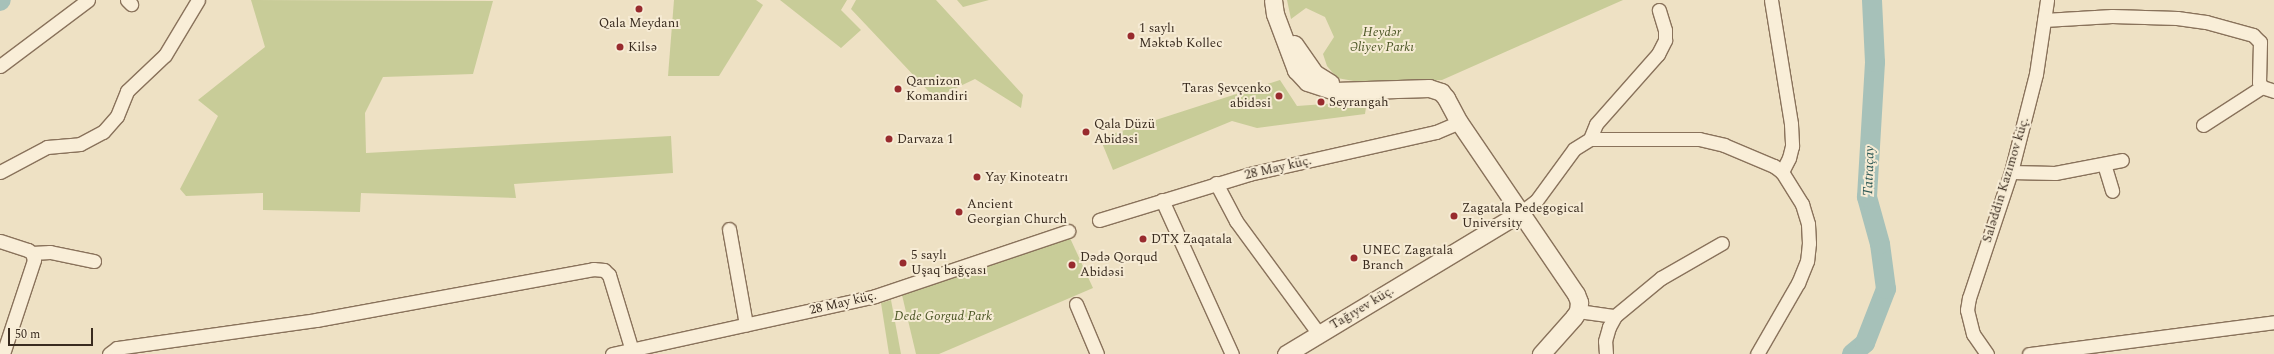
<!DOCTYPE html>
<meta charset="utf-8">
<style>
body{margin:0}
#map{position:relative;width:2274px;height:354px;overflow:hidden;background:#eee1c4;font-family:Spectral,serif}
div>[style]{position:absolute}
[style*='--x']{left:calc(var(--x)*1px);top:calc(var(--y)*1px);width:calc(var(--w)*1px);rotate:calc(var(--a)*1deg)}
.green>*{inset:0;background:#c8cc98}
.river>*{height:20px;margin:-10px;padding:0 10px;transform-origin:10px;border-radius:10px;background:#a6c1b9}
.roads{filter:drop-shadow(1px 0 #89725b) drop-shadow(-1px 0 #89725b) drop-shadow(0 1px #89725b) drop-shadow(0 -1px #89725b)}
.minor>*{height:13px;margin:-6.5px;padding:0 6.5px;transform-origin:6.5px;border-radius:6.5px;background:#f9eed8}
.tertiary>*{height:17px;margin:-8.5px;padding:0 8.5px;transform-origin:8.5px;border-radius:8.5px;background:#f9eed8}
.dots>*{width:11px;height:11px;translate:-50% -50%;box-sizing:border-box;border:2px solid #f6ebd4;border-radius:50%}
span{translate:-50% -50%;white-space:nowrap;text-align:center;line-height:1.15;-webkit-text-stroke:4px #f6ebd4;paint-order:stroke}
.poi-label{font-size:13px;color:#392b1f}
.left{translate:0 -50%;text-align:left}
.right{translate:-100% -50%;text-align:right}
.park-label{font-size:13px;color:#4b5625;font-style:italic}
.street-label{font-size:13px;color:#392b1f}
.water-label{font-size:14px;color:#2e5955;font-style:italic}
.scale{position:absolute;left:8px;top:328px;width:85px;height:18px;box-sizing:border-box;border:2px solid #392b1f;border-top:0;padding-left:5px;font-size:12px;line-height:14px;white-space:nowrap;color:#392b1f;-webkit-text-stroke:3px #f6ebd4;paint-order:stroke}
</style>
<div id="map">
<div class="green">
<i style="clip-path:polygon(251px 0,493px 1px,473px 74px,383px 77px,365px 113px,366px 153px,671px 136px,673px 173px,514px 184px,516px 198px,361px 193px,360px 212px,263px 210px,263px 193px,186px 196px,180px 189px,218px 116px,198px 100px,265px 47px)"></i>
<i style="clip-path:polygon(674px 0,756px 0,763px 5px,719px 76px,668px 76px)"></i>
<i style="clip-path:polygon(780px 0,847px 0,841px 10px,861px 30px,841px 48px)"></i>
<i style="clip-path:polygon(856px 0,936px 0,1023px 95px,1021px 108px,975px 79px,935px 98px,851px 9px)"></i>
<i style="clip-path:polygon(957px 0,989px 0,963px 7px)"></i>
<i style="clip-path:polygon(1287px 0,1623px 0,1442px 80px,1365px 83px,1337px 78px,1327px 66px,1323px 54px,1334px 37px,1325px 17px,1306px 8px,1291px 19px)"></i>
<i style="clip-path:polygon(1280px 80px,1297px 106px,1367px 101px,1365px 114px,1257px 128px,1232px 121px,1113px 170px,1100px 138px)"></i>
<i style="clip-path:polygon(1070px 238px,1093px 288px,939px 354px,916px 354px,902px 295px)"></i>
<i style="clip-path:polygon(891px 300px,901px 354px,889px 354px,881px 303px)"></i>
</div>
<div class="river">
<i style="--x:0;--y:1;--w:1;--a:-45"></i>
<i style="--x:1852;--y:354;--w:17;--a:-40"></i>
<i style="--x:1865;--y:343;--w:58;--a:-68.7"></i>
<i style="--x:1886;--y:289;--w:45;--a:-97.6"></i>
<i style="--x:1880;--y:244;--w:49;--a:-105.5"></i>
<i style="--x:1867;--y:197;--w:135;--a:-86.6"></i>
<i style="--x:1875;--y:62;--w:62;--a:-92.8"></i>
</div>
<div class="roads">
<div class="minor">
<i style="--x:127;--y:0;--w:6;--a:45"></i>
<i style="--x:1771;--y:0;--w:126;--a:80.8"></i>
<i style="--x:1791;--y:124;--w:22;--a:87"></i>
<i style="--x:1792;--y:146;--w:12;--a:104"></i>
<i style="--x:1789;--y:158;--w:16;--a:117"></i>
<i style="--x:2044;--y:20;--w:68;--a:-3.4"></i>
<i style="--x:2112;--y:16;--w:65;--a:1.8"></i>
<i style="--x:2177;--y:18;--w:29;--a:8"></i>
<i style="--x:2206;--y:22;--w:49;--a:15.5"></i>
<i style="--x:2253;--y:35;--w:10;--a:45"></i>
<i style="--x:2260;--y:42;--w:40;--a:91.4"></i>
<i style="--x:2259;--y:82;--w:6;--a:59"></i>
<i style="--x:2262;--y:87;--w:13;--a:18"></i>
<i style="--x:0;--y:66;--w:110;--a:-36.9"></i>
<i style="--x:2203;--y:125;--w:70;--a:-32.8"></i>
<i style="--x:1590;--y:139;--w:16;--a:-68"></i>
<i style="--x:1596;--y:124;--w:94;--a:-48.5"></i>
<i style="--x:1658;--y:54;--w:16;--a:-63"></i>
<i style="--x:1665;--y:40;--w:10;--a:-90"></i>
<i style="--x:1665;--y:30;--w:21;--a:-107"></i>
<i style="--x:2104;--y:164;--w:28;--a:73"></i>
<i style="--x:0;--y:172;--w:53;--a:-28"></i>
<i style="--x:47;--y:147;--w:33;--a:-5"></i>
<i style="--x:80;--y:144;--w:26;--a:-28"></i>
<i style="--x:103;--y:132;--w:21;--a:-49"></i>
<i style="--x:117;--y:116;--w:27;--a:-68"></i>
<i style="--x:127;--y:91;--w:52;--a:-43.5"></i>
<i style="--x:165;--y:55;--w:64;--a:-59"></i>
<i style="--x:2011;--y:172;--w:44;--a:1.3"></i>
<i style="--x:2055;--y:173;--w:68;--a:-11"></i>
<i style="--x:1216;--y:183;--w:43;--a:62.2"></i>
<i style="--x:1236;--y:221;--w:140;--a:53.7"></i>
<i style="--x:1162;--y:200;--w:169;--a:65.6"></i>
<i style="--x:1520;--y:213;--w:20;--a:-37"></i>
<i style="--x:1536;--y:201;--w:64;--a:-53.8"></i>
<i style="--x:1574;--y:149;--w:19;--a:-32"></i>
<i style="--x:1590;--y:139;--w:109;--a:0"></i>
<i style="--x:1699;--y:139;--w:26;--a:13"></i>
<i style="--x:1724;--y:145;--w:54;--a:22.8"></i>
<i style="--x:1774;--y:166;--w:10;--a:37"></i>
<i style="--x:1782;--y:172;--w:38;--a:58"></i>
<i style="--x:1802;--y:204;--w:21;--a:73"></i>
<i style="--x:1808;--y:224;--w:19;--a:87"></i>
<i style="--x:1809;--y:243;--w:18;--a:96"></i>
<i style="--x:1807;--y:261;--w:24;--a:112"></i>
<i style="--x:1798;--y:283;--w:82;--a:120"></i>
<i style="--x:1099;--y:220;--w:157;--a:-17"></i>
<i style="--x:1249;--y:174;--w:192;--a:-12.7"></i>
<i style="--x:1436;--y:132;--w:25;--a:-23"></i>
<i style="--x:729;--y:229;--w:97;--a:79.9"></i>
<i style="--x:0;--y:241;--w:29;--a:18"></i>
<i style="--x:28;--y:250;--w:5;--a:37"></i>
<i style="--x:32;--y:253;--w:7;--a:74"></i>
<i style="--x:34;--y:260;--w:99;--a:108.3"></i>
<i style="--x:32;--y:253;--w:18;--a:-3"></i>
<i style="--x:50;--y:252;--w:45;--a:11.6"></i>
<i style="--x:1076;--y:304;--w:54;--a:67.2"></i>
<i style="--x:1578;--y:311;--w:37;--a:8"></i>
<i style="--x:109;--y:354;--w:10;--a:-37"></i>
<i style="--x:117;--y:348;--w:201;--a:-8"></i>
<i style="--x:316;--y:320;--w:282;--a:-10.4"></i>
<i style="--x:593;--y:269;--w:11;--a:5"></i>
<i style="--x:604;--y:270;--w:7;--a:45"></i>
<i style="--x:609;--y:275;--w:83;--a:73.1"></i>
<i style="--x:612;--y:354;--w:269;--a:-12.4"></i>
<i style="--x:875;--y:296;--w:204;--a:-18.6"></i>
<i style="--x:1606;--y:354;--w:13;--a:-94"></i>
<i style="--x:1605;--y:341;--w:15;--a:-74"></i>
<i style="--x:1609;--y:327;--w:13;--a:-61"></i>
<i style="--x:1615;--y:316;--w:60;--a:-39.6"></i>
<i style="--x:1661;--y:278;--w:70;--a:-29.8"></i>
<i style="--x:1987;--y:354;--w:24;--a:-125"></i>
<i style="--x:1973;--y:334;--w:25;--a:-104"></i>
<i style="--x:1967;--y:310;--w:12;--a:-81"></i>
<i style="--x:1969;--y:298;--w:133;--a:-71.6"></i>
<i style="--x:2011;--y:172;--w:101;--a:-75.7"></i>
<i style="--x:2036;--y:74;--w:75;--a:-81.5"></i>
<i style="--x:2029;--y:354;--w:247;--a:-7.4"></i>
</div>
<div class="tertiary">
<i style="--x:1273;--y:0;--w:14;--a:82"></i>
<i style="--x:1275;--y:14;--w:60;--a:69.4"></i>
<i style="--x:1296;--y:70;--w:16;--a:47"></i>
<i style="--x:1307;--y:82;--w:28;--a:18"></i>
<i style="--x:1334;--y:91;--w:95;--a:-1.8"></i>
<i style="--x:1429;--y:88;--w:13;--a:18"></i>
<i style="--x:1441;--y:92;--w:8;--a:50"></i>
<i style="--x:1446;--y:98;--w:27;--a:62"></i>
<i style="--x:1459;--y:122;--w:208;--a:55.8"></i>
<i style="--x:1576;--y:294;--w:9;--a:69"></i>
<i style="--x:1579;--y:302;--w:9;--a:96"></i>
<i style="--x:1578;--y:311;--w:7;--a:124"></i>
<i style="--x:1574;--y:317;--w:50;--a:131.7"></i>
<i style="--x:1294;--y:44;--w:35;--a:55"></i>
<i style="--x:1314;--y:73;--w:19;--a:32"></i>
<i style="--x:1286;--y:354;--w:273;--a:-31.1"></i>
</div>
</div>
<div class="dots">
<i style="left:639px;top:9px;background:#982b2e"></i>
<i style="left:1131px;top:36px;background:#982b2e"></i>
<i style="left:620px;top:47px;background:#982b2e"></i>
<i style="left:898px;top:89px;background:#982b2e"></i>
<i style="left:1279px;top:96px;background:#982b2e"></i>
<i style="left:1321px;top:102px;background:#982b2e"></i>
<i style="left:1086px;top:132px;background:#982b2e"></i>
<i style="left:889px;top:139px;background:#982b2e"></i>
<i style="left:977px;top:177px;background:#982b2e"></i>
<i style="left:959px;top:212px;background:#982b2e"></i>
<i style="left:1454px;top:216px;background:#982b2e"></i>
<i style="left:1143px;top:239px;background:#982b2e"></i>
<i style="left:1354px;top:258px;background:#982b2e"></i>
<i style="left:903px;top:263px;background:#982b2e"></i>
<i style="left:1072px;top:265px;background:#982b2e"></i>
</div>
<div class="poi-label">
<span style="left:639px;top:23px">Qala Meydanı</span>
<span class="left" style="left:1139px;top:36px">1 saylı<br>Məktəb Kollec</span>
<span class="left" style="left:628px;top:47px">Kilsə</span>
<span class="left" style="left:906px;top:89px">Qarnizon<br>Komandiri</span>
<span class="right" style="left:1271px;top:96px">Taras Şevçenko<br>abidəsi</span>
<span class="left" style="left:1329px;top:102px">Seyrangah</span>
<span class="left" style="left:1094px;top:132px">Qala Düzü<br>Abidəsi</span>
<span class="left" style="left:897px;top:139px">Darvaza 1</span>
<span class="left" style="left:985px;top:177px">Yay Kinoteatrı</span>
<span class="left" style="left:967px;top:212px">Ancient<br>Georgian Church</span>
<span class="left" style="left:1462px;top:216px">Zagatala Pedegogical<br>University</span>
<span class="left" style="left:1151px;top:239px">DTX Zaqatala</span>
<span class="left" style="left:1362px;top:258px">UNEC Zagatala<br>Branch</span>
<span class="left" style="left:911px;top:263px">5 saylı<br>Uşaq bağçası</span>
<span class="left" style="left:1080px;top:265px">Dədə Qorqud<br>Abidəsi</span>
</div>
<div class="park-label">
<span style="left:1382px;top:40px">Heydər<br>Əliyev Parkı</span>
<span style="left:943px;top:316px">Dede Gorgud Park</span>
</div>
<div class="street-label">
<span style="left:1278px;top:168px;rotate:-13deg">28 May küç.</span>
<span style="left:2006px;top:180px;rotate:-73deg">Saləddin Kazımov küç.</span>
<span style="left:843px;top:303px;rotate:-13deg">28 May küç.</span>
<span style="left:1362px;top:308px;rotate:-31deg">Tağıyev küç.</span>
</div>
<div class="water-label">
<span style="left:1869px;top:171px;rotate:-88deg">Tatraçay</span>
</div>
<div class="scale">50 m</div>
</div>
